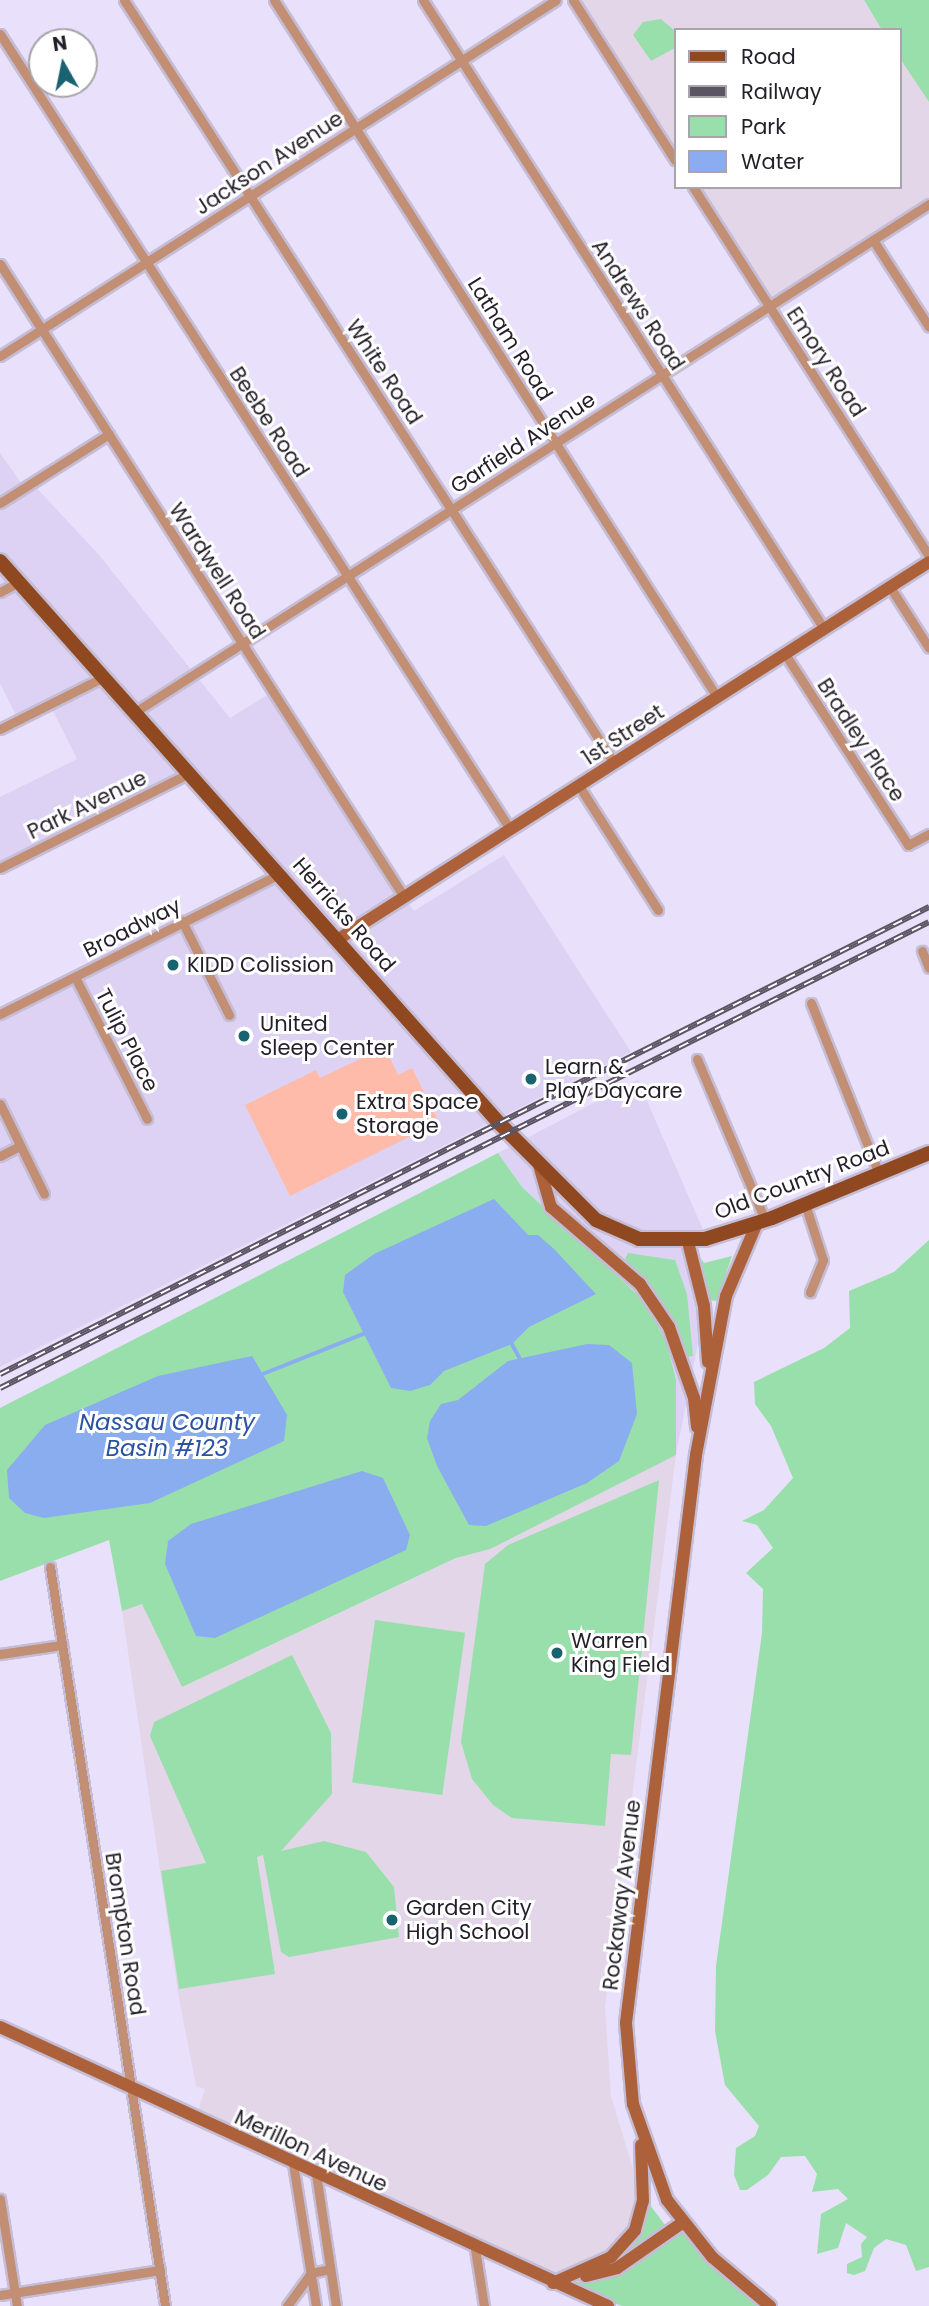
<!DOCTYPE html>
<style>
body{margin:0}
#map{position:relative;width:929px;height:2306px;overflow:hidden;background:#e9e0fb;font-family:Poppins,sans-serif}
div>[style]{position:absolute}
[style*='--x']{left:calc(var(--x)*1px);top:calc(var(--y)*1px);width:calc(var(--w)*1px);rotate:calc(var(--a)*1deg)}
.built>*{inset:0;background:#ded2f4}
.education>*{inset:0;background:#e3d6e9}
.green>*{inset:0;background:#99dfab;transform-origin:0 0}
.water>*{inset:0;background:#89adef}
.stream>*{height:3.5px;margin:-1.75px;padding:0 1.75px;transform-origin:1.75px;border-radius:1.75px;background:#89adef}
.building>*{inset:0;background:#fba}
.roads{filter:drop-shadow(2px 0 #c5bdd5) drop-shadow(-2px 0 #c5bdd5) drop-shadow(0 2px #c5bdd5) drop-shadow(0 -2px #c5bdd5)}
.street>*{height:9px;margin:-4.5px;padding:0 4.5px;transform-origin:4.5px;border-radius:4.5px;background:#c28e74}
.secondary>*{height:12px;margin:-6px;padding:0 6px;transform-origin:6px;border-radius:6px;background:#ac613a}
.primary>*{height:14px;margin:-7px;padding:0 7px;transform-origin:7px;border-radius:7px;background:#904820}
.rail>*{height:6px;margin-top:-3px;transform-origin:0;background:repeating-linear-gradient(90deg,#fff 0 10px,#5a5463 0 20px);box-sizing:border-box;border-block:2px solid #5a5463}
.dots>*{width:19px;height:19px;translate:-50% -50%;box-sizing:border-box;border:4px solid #fff;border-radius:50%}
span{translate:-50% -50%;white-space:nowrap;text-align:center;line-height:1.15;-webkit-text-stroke:6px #fff;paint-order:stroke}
.street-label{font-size:21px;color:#231f29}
.poi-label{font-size:21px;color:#231f29}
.left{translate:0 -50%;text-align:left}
.water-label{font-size:23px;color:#2b52a0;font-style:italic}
.legend{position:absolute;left:674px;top:28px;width:228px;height:161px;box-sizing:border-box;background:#fff;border:2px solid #a7a5a9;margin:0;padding:9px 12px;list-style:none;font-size:21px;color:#231f29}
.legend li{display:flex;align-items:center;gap:14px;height:35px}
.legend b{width:35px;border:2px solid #a7a5a9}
.north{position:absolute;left:28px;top:28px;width:70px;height:70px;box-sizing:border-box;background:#fff;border:2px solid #a7a5a9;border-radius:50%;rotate:351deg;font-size:19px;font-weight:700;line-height:28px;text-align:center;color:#231f29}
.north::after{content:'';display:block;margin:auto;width:24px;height:32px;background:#196270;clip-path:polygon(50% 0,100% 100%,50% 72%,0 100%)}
</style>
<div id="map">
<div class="built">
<i style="clip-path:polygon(0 453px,24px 487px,32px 483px,99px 555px,230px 718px,272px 692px,414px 911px,504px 855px,631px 1052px,0 1367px,0 1014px,279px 875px,190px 774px,0 868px,0 797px,77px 759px,52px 709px,46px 706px,21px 725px,0 683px)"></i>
<i style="clip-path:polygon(638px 1080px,707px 1239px,687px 1242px,705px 1308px,676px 1455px,676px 1380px,644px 1301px,522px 1187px,498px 1153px)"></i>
</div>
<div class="education">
<i style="clip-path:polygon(573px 0,864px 0,882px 30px,675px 30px,675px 160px)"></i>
<i style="clip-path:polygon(899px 57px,929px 102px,929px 204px,769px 306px,693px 187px,899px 187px)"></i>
<i style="clip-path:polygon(676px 1455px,605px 2007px,611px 2096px,640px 2192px,633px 2225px,617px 2251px,553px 2279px,196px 2117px,205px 2089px,196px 2086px,178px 1993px,122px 1611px,142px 1603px,182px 1687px)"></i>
</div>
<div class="green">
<i style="clip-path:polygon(864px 0,929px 0,929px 102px,899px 57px,899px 30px,882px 30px)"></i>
<i style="clip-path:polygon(661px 19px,675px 31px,675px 48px,651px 61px,633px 35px,643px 22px)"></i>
<i style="clip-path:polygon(498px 1153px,522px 1187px,644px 1301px,666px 1341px,676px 1380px,676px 1455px,490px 1549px,456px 1558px,182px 1687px,142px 1604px,122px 1611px,109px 1540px,0 1581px,0 1408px)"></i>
<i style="clip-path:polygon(929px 1240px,929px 2267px,916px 2271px,906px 2245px,886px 2239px,874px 2248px,865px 2271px,854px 2275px,847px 2273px,847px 2264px,862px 2257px,861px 2244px,867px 2237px,846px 2223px,838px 2248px,817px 2254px,821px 2214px,848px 2199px,838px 2189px,812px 2192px,817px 2174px,805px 2156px,781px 2157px,768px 2175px,747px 2190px,740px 2190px,734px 2175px,736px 2148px,755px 2136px,759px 2126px,725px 2085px,715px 2031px,716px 1966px,762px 1633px,763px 1589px,746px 1573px,773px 1548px,757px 1525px,742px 1521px,764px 1510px,793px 1478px,771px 1426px,755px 1404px,754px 1382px,824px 1348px,850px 1328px,849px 1291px,894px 1272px)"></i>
<i style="clip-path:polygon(628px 1253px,675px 1260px,687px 1294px,693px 1356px,686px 1357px,673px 1319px,625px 1259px)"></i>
<i style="clip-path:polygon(732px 1256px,717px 1301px,710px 1300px,701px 1258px,704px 1263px)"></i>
<i style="clip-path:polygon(659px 1480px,631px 1755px,611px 1754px,605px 1826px,512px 1818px,493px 1805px,472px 1779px,461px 1742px,485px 1564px,508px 1545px)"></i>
<i style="left:375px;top:1620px;width:91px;height:164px;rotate:8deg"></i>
<i style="clip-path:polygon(292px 1655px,331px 1733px,332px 1794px,281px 1851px,324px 1841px,366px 1852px,394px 1887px,399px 1937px,289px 1957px,281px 1952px,263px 1855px,257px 1857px,275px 1974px,179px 1989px,161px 1871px,206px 1863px,150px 1736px,154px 1722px)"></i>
<i style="clip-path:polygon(647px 2201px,665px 2225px,626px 2255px,637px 2235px)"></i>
<i style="clip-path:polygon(682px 2228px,759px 2306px,622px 2306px,562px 2285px,601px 2277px)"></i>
</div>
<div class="water">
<i style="clip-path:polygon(494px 1199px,528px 1235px,538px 1235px,554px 1249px,596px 1294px,529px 1327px,512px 1344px,444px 1371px,430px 1385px,410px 1391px,391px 1388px,343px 1292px,345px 1275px,374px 1254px)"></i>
<i style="clip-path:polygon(587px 1344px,609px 1345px,632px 1363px,637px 1414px,619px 1461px,587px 1483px,486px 1526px,469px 1525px,437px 1466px,427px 1438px,430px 1421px,441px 1404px,458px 1400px,508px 1361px)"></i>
<i style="clip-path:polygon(252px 1356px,287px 1415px,284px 1441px,150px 1503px,44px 1518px,25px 1513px,9px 1498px,7px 1470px,45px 1425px,158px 1376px)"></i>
<i style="clip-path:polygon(362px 1471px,383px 1478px,410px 1535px,406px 1550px,215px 1638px,196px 1636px,165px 1564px,168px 1541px,191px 1524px)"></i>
</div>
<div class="stream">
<i style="--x:511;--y:1342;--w:18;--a:61"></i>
<i style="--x:263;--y:1374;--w:113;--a:-21.8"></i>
</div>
<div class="building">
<i style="clip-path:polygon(385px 1047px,398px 1075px,412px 1068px,439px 1122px,290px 1196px,245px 1105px,316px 1070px,320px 1078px)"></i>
</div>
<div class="roads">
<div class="street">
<i style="--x:124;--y:0;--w:907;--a:57.29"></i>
<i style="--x:274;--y:0;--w:826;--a:57.56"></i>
<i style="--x:423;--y:0;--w:746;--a:57.48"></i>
<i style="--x:573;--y:0;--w:190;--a:57.5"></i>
<i style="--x:0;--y:34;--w:945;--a:57.32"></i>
<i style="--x:693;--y:187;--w:438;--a:57.4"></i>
<i style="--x:873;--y:240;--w:103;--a:57.2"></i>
<i style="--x:0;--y:264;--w:751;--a:57.45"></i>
<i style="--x:0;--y:356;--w:660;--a:-32.63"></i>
<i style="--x:0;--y:503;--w:129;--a:-32.3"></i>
<i style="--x:890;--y:587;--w:72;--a:57.4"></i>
<i style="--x:0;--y:592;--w:21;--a:-28"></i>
<i style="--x:785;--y:654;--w:227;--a:57.2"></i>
<i style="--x:908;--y:845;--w:24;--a:-28"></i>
<i style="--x:135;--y:712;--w:943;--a:-32.61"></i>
<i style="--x:0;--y:729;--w:116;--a:-26.6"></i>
<i style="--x:579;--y:786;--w:147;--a:57.5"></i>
<i style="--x:0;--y:868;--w:212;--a:-26.6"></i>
<i style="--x:182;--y:921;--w:105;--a:63.4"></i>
<i style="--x:922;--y:951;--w:18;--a:68"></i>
<i style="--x:75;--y:977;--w:159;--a:63.1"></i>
<i style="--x:811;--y:1003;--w:184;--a:68.3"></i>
<i style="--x:0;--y:1014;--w:313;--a:-26.6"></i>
<i style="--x:697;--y:1059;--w:175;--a:67.1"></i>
<i style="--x:0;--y:1104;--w:100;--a:63.9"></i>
<i style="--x:0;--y:1156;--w:22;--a:-27"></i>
<i style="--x:805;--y:1204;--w:59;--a:72.2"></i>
<i style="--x:823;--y:1260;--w:35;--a:112"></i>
<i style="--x:50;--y:1567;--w:748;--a:81.15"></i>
<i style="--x:0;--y:1654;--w:63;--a:-8.3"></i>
<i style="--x:293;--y:2164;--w:144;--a:80.8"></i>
<i style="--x:316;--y:2174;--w:134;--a:81.4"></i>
<i style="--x:0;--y:2199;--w:108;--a:81"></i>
<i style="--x:475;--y:2249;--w:58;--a:81"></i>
<i style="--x:0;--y:2295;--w:162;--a:-8.9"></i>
<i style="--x:287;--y:2306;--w:41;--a:-54"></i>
<i style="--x:311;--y:2273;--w:19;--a:-12"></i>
</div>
<div class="secondary">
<i style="--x:337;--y:940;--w:702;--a:-32.56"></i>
<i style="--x:539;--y:1165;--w:44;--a:74.1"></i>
<i style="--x:551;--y:1207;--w:118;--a:40.9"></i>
<i style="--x:640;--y:1284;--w:52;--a:56"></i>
<i style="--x:669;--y:1327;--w:75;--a:70.6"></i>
<i style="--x:694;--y:1398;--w:29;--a:84"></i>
<i style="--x:757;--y:1223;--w:79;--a:113"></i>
<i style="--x:726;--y:1296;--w:162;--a:100.7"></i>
<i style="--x:696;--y:1455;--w:572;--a:97.03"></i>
<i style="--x:626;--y:2023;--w:81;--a:85.1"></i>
<i style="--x:633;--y:2104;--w:102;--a:70.5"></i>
<i style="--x:667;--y:2200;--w:73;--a:51.7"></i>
<i style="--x:712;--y:2257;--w:76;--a:40.2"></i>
<i style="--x:688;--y:1242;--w:66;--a:76"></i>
<i style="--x:704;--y:1306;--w:56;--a:85.9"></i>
<i style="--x:0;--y:2027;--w:669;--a:24.65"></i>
<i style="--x:586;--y:2276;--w:32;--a:-14"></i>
<i style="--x:617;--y:2268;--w:79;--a:-34.7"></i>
<i style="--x:553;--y:2283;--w:64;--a:-24.1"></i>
<i style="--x:611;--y:2257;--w:36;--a:-48"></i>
<i style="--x:635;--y:2230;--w:30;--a:-75"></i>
<i style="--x:643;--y:2201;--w:56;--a:-92"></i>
</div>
<div class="primary">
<i style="--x:0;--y:561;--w:753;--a:48.39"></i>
<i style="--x:500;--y:1124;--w:136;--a:45"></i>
<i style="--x:596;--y:1220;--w:47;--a:23.8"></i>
<i style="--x:639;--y:1239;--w:66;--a:0"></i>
<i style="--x:705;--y:1239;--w:70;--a:-17.4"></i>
<i style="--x:772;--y:1218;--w:170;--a:-22.5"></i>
</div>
</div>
<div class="rail">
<i style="--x:0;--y:1374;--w:1040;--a:-26.69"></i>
<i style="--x:0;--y:1388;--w:1039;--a:-26.64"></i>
</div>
<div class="dots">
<i style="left:173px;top:965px;background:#196270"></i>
<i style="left:244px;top:1036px;background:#196270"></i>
<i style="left:531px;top:1079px;background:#196270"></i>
<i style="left:342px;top:1114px;background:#196270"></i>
<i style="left:557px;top:1653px;background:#196270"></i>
<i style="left:392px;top:1920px;background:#196270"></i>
</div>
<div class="street-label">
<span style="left:269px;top:163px;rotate:-33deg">Jackson Avenue</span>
<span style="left:638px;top:305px;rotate:57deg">Andrews Road</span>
<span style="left:510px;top:339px;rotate:58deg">Latham Road</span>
<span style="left:826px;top:362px;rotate:57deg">Emory Road</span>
<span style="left:384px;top:372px;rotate:57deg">White Road</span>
<span style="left:269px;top:422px;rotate:57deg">Beebe Road</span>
<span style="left:523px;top:443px;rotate:-33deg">Garfield Avenue</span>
<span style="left:217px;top:571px;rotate:57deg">Wardwell Road</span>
<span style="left:623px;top:735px;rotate:-33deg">1st Street</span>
<span style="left:861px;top:740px;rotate:57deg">Bradley Place</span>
<span style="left:87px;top:805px;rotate:-26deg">Park Avenue</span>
<span style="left:344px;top:915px;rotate:49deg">Herricks Road</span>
<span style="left:132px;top:928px;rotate:-27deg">Broadway</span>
<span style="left:127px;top:1040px;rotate:63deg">Tulip Place</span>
<span style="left:802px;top:1180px;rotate:-21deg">Old Country Road</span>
<span style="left:622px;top:1895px;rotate:-83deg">Rockaway Avenue</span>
<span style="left:125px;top:1934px;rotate:81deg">Brompton Road</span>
<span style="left:311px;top:2151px;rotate:25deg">Merillon Avenue</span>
</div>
<div class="poi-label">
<span class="left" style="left:187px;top:965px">KIDD Colission</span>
<span class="left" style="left:260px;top:1036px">United<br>Sleep Center</span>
<span class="left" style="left:545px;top:1079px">Learn &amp;<br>Play Daycare</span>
<span class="left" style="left:356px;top:1114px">Extra Space<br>Storage</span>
<span class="left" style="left:571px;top:1653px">Warren<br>King Field</span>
<span class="left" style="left:406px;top:1920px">Garden City<br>High School</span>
</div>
<div class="water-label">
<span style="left:167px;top:1435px">Nassau County<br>Basin #123</span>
</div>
<ul class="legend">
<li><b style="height:9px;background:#904820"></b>Road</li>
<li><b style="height:9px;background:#5a5463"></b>Railway</li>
<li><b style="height:19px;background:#99dfab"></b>Park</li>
<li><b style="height:19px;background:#89adef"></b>Water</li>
</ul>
<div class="north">N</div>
</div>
